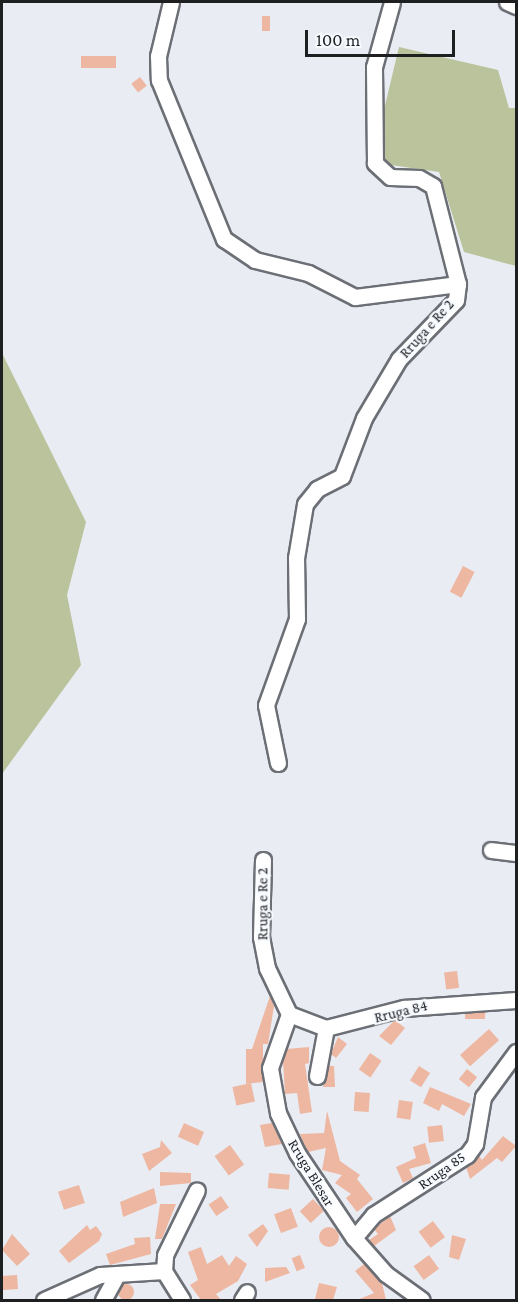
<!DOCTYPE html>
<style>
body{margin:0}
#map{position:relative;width:518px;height:1302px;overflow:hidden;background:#e9ecf3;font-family:"Crimson Pro",serif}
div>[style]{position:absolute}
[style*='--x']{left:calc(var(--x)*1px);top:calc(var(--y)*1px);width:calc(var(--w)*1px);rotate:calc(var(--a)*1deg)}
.green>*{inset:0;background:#bac39c}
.building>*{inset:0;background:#edb7a1;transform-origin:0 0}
.round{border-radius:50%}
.roads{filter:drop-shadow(2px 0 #6c6f75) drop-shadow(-2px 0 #6c6f75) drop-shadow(0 2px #6c6f75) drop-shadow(0 -2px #6c6f75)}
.minor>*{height:15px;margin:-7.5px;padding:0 7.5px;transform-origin:7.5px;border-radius:7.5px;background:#fff}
span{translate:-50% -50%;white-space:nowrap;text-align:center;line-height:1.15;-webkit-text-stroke:4.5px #f7faff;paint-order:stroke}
.street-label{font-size:15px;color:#1e1f21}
.frame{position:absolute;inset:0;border:3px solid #1e1f21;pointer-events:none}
.scale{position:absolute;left:305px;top:30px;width:150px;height:27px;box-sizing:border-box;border:3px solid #1e1f21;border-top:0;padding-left:8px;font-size:18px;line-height:21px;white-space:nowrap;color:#1e1f21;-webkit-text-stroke:4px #f7faff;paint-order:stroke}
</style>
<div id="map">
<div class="green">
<i style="clip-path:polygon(399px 47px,498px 70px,509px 108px,516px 108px,516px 266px,464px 252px,439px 172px,384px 164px,382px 118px)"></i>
<i style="clip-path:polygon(2px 353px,86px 522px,67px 595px,81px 665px,2px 774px)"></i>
</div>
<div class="building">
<i style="left:262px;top:16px;width:8px;height:15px"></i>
<i style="left:81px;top:56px;width:35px;height:12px"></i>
<i style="left:140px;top:77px;width:11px;height:11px;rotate:52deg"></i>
<i style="left:463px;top:566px;width:13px;height:29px;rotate:27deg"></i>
<i style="left:457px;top:971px;width:17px;height:13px;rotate:83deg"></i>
<i style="clip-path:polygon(270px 996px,274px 1006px,268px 1044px,263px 1044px,263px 1082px,246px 1084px,246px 1049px,252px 1049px)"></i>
<i style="left:485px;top:1012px;width:7px;height:20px;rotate:90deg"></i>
<i style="clip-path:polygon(395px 1020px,405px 1028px,391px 1045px,379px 1036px)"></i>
<i style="left:489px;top:1029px;width:15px;height:39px;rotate:48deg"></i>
<i style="clip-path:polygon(338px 1037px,347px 1044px,336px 1058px,331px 1054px)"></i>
<i style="clip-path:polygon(309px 1047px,309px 1063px,305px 1064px,312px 1112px,300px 1114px,297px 1093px,285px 1094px,283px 1060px,287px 1049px)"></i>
<i style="left:370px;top:1053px;width:14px;height:20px;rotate:34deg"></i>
<i style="clip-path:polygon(329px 1066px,334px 1066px,335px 1087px,323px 1087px)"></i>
<i style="left:419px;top:1066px;width:13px;height:17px;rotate:32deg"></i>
<i style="left:467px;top:1069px;width:13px;height:13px;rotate:39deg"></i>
<i style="left:251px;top:1083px;width:19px;height:19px;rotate:78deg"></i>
<i style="clip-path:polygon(430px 1087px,471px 1104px,464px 1116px,442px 1104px,439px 1111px,423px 1103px)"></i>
<i style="left:355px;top:1092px;width:15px;height:19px;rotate:4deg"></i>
<i style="left:399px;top:1100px;width:14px;height:18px;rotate:8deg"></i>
<i style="clip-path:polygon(327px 1111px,340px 1161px,360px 1175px,357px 1179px,373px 1199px,357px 1212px,346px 1198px,351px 1194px,335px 1183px,342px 1175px,322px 1170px,326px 1148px,308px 1152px,302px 1140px,300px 1134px,324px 1133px)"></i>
<i style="left:184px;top:1123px;width:22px;height:15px;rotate:24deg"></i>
<i style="clip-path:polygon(272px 1123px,282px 1144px,265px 1147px,260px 1125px)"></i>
<i style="left:442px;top:1125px;width:16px;height:15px;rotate:83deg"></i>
<i style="clip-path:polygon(503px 1136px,516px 1146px,502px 1162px,497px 1158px,470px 1179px,466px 1167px,479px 1156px,482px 1160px)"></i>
<i style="clip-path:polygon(161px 1140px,172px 1153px,149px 1171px,142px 1154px,160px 1147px)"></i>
<i style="clip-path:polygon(425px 1143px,431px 1163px,409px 1169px,413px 1178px,403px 1183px,396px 1167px,416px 1158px,413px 1147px)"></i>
<i style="left:230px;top:1145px;width:24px;height:19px;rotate:54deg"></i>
<i style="clip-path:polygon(160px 1172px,191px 1173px,191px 1183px,160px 1186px)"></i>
<i style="left:269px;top:1173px;width:21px;height:15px;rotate:5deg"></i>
<i style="left:79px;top:1185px;width:19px;height:22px;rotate:72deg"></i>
<i style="clip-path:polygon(154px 1188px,157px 1203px,123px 1217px,120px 1202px)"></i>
<i style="left:221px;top:1196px;width:14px;height:15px;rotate:56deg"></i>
<i style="left:313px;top:1199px;width:16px;height:18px;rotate:47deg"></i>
<i style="clip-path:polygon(160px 1204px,176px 1204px,162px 1239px,155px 1239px)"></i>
<i style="left:291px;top:1208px;width:20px;height:18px;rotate:70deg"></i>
<i style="clip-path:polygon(390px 1216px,396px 1230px,374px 1246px,369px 1240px,378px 1234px,374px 1229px)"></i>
<i style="left:433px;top:1221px;width:20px;height:18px;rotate:53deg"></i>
<i style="clip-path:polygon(263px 1224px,268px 1231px,257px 1247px,248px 1235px)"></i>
<i style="clip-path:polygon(87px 1225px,90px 1230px,96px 1226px,102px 1234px,99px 1241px,69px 1263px,59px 1251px)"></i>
<i class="round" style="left:319px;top:1227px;width:20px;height:20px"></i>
<i style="clip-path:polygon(12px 1234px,30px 1254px,17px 1266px,2px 1250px)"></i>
<i style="clip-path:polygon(452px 1235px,466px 1239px,459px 1260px,449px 1257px)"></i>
<i style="clip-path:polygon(150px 1237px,151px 1254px,110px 1265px,106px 1254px,135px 1244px,134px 1238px)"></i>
<i style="clip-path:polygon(201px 1247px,207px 1264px,222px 1255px,229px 1266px,236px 1256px,247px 1264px,238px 1281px,216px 1294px,221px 1300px,201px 1300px,190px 1285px,198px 1280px,188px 1252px)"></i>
<i style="left:300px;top:1255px;width:14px;height:9px;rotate:69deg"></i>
<i style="left:429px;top:1255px;width:17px;height:19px;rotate:54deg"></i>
<i style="clip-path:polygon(364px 1264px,382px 1283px,386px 1300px,357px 1300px,374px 1293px,355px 1271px)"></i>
<i style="clip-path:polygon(286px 1267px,290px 1273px,265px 1282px,265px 1268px)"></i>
<i style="left:17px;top:1275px;width:14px;height:15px;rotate:86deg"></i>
<i style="clip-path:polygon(319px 1283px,337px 1287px,333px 1300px,315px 1299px)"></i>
<i class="round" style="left:118px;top:1284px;width:16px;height:16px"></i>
</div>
<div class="roads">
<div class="minor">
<i style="--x:171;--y:2;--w:56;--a:103.5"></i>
<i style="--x:158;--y:56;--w:24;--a:88"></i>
<i style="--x:159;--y:80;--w:172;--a:67.8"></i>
<i style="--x:224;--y:239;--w:37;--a:34"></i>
<i style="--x:255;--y:260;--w:55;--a:13.8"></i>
<i style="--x:308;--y:273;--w:53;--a:27.1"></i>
<i style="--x:355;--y:297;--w:104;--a:-7.2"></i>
<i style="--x:507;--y:2;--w:10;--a:24"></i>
<i style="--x:278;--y:763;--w:59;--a:-101.7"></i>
<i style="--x:266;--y:705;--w:91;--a:-70.2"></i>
<i style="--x:297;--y:619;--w:61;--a:-90.9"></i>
<i style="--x:296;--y:558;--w:55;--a:-80.5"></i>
<i style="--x:305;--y:504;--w:19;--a:-51"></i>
<i style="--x:317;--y:489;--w:28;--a:-27"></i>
<i style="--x:342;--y:476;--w:62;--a:-69.2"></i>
<i style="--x:364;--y:418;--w:69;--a:-59.3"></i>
<i style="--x:399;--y:359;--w:82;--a:-46"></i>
<i style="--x:456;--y:300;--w:16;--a:-83"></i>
<i style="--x:458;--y:284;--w:101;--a:-104.3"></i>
<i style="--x:433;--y:186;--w:16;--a:-150"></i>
<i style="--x:419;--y:178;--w:29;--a:-178"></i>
<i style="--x:390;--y:177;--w:21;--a:-137"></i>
<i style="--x:375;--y:163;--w:96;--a:-90.6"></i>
<i style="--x:374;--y:67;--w:67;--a:-74.5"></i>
<i style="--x:491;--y:850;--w:25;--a:7"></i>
<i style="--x:263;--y:860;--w:77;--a:91.5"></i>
<i style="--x:261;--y:937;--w:32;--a:79"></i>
<i style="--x:267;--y:968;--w:51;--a:64.4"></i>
<i style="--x:289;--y:1014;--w:57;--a:109.4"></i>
<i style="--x:270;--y:1068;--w:46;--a:79.9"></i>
<i style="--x:278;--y:1113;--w:44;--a:64.6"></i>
<i style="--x:297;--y:1153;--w:102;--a:56.2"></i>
<i style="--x:354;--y:1238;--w:48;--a:48.4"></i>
<i style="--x:386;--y:1274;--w:44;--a:35.8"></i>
<i style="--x:289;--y:1014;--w:40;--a:21"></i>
<i style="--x:326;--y:1028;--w:81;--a:-14.4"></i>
<i style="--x:404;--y:1008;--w:112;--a:-4.1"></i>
<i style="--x:317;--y:1076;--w:49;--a:-79.4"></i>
<i style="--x:354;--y:1238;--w:30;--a:-50"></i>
<i style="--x:373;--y:1215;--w:112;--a:-32.6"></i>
<i style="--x:467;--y:1155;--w:14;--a:-54"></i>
<i style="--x:475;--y:1144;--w:48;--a:-80.3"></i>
<i style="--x:483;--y:1097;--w:56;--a:-53.7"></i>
<i style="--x:164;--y:1271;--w:16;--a:-86"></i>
<i style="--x:165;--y:1255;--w:72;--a:-63.8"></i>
<i style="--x:44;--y:1300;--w:61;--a:-24.1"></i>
<i style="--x:100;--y:1275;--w:64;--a:-3.6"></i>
<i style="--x:164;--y:1271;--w:34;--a:58"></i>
<i style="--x:103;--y:1300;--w:29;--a:-61"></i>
<i style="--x:242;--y:1300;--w:9;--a:-58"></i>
</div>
</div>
<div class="street-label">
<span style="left:427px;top:329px;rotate:-48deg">Rruga e Re 2</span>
<span style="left:263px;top:904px;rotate:-90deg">Rruga e Re 2</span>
<span style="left:401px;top:1012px;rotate:-14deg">Rruga 84</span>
<span style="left:442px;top:1171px;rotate:-35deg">Rruga 85</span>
<span style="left:311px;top:1173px;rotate:59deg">Rruga Blesar</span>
</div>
<div class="frame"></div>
<div class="scale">100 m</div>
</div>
